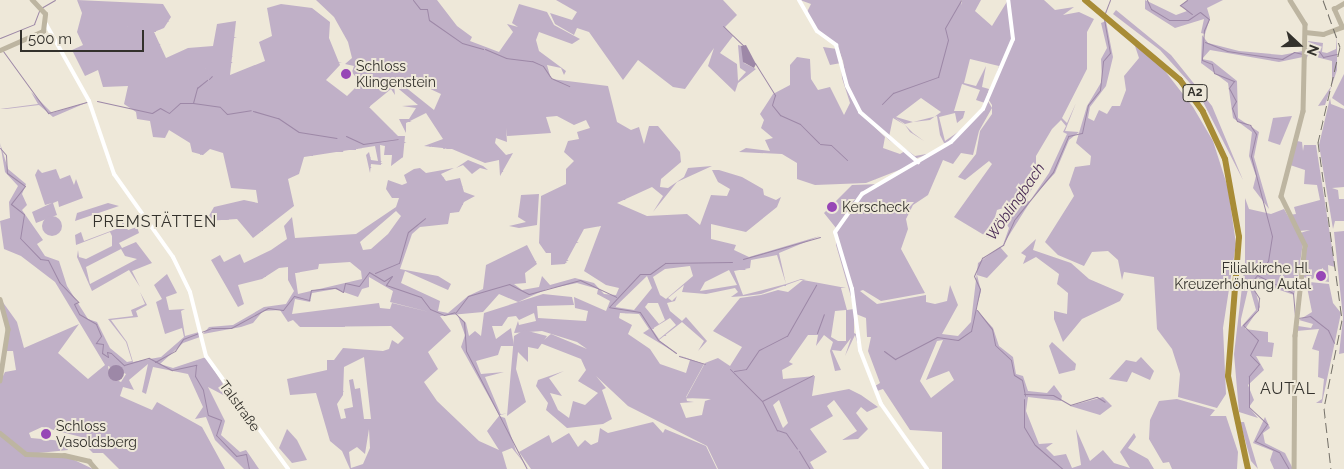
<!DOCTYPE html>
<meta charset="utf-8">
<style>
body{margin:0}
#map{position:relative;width:1344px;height:469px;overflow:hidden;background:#eee8d9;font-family:Raleway,sans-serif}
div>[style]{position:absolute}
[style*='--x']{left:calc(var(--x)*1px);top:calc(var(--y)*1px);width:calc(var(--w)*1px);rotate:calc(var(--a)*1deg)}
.green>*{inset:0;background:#c0b0c7}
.round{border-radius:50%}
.water>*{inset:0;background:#9d88a7}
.stream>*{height:1px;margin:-0.5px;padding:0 0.5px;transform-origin:0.5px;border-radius:0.5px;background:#9d88a7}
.tertiary>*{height:4px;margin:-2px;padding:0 2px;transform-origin:2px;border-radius:2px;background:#fff}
.secondary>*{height:4.5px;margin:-2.25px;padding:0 2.25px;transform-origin:2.25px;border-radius:2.25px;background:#bdb5a1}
.motorway>*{height:6px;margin:-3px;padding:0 3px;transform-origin:3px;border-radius:3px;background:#a88c36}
.rail>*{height:1px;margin-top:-0.5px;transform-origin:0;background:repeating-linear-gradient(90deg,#736f67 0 10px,transparent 0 15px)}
.dots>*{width:14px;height:14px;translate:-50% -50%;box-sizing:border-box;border:2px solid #eee8d9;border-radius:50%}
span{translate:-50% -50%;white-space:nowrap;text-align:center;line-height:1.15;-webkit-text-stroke:4px #eee8d9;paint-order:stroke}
.shield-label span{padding:1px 4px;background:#eee8d9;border:1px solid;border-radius:4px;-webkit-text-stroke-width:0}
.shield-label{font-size:12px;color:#33312c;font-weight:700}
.poi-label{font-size:14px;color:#33312c}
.left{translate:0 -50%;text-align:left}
.right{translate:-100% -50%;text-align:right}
.street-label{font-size:14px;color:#33312c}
.water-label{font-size:15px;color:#482954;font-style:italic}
.quarter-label{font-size:16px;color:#33312c;letter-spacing:1px}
.north{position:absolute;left:1274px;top:20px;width:50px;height:50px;-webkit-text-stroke:4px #eee8d9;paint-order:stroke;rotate:111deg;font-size:14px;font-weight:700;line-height:20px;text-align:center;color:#33312c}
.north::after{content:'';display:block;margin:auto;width:18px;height:22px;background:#33312c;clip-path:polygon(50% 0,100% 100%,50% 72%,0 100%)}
.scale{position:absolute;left:20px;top:30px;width:124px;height:22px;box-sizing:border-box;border:2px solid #33312c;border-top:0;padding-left:6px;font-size:15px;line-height:18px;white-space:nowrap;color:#33312c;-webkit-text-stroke:4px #eee8d9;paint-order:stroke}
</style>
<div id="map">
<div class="green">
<i style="clip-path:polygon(evenodd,77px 0,163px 4px,171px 17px,164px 28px,154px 32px,166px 58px,188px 48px,213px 46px,217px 24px,236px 21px,230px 75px,265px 61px,259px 42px,272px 36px,267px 8px,281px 4px,312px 8px,330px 22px,329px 38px,340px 65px,326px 80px,347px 96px,360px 83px,352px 72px,354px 66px,345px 64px,352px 58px,348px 42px,334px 17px,316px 0,437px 0,457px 26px,472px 37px,470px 41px,499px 52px,513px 32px,507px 24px,518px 27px,512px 23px,519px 4px,547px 12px,554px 25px,580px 39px,572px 44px,539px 32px,536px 40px,539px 51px,566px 71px,564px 75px,561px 68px,547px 65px,551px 79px,608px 86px,617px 122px,631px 130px,639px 127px,644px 144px,649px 126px,658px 126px,680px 152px,681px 162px,661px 179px,660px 187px,668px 188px,684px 177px,688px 168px,712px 166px,677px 182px,653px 212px,663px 196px,652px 187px,617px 203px,647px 216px,687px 214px,700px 225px,711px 195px,727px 196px,730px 189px,718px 182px,712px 170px,719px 170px,742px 177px,763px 189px,764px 195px,776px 200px,781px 197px,777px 207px,746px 232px,711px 224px,711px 239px,736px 245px,734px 250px,749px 257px,820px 236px,779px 253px,786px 284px,801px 279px,806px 280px,800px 280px,761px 294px,745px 296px,731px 297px,738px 292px,735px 288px,706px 294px,682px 292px,684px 285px,668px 298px,672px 301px,677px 296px,675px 301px,667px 303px,670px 311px,682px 321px,686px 317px,707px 341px,698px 351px,704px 341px,682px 322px,659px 340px,676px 353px,643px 333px,649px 329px,639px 314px,620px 313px,619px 318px,632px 325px,628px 334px,650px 349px,660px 364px,686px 373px,690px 360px,678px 355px,704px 364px,686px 397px,687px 401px,694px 402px,680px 403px,686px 418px,702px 415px,705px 401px,711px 399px,686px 398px,705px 363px,718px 358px,730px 366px,742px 347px,713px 331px,740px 298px,761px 295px,778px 290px,788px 292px,803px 280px,846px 288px,841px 288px,847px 310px,854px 309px,854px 333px,856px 334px,862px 359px,855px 335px,845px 356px,851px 338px,841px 351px,832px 350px,841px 370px,835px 371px,830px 351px,833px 342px,824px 335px,816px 346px,818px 335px,808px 335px,789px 362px,793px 364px,782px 370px,783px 379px,815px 376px,812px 396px,849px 389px,861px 395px,878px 407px,867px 412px,861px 407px,856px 413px,868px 429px,858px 439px,842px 440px,857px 431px,834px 400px,827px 406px,833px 416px,810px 429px,827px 452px,810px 462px,814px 469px,718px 469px,707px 446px,628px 406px,596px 376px,606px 388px,602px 390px,612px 419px,603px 424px,567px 428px,546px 410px,548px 403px,536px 386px,538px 380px,564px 371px,549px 378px,562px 396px,550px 393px,558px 410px,569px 418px,573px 401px,585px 405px,598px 393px,578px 381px,586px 370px,581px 359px,540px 343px,551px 334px,587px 349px,577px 342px,542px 331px,514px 333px,518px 321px,519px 325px,536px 321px,534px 313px,519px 320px,516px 316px,508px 317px,502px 326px,492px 326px,496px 339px,511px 328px,514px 346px,501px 346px,498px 355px,476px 361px,481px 374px,504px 372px,485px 377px,501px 415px,507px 413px,499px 415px,461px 347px,465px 335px,458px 316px,466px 323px,469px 336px,475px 331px,481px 336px,484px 313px,543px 294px,572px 297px,574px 305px,537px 306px,538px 318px,586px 321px,588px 311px,575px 308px,574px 297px,606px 311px,610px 301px,597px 294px,598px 289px,577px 283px,547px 289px,518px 302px,499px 294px,483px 312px,440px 316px,451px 331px,428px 352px,438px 369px,424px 382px,437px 401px,479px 441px,499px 450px,487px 431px,499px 416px,505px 418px,516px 451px,529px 469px,512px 448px,502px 452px,507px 469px,350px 469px,342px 451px,330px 441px,316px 393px,290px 395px,287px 379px,327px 370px,327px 360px,334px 360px,343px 348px,383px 351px,389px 349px,392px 340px,398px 344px,404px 338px,391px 326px,300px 327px,293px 320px,288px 322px,280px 310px,263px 311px,253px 323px,241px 327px,203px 334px,209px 327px,233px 325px,264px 307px,286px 304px,294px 291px,288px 280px,288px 267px,279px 268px,262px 279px,238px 285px,244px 304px,238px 307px,211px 260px,220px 255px,224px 262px,240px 254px,244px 263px,271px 250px,287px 239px,284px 226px,292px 217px,295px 238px,356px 234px,396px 207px,399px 198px,392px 198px,386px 189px,388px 180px,402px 185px,407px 183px,404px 175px,414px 169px,420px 168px,426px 173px,454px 168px,441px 174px,446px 181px,460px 178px,464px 192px,475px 196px,464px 202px,459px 212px,450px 213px,448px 224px,420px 227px,412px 234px,400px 269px,438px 276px,451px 284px,448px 290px,405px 271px,401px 283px,440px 301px,438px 311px,448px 313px,468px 296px,483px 289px,486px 265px,527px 245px,537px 264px,525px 273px,526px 283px,514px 284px,522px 290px,539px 287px,542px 276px,550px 285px,575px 278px,594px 283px,604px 294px,616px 295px,619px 288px,606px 285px,584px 271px,601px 226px,584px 229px,565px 264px,551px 265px,551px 253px,546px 253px,539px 243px,541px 196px,566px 184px,566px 169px,574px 161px,564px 152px,568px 141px,579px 139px,577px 132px,590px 128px,586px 120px,574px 125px,557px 116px,546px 117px,551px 133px,507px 136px,506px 128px,507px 142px,496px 138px,495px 143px,506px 155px,513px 153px,500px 176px,499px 160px,485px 163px,452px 149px,424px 146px,443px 139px,426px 113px,406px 123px,406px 133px,399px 119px,409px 119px,416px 108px,402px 106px,418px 105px,394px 85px,395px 95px,391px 89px,369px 107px,398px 136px,405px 136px,403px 157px,391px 166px,392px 155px,384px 155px,385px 146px,380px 145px,381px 165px,371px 164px,370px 173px,366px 155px,369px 152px,371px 160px,378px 161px,375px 146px,304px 157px,299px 174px,288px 179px,294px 206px,253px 238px,237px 219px,206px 221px,214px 207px,244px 200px,258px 203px,256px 190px,231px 188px,223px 153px,210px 149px,203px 155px,192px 152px,190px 143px,169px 130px,165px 138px,153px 137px,150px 121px,137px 119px,136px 112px,124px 104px,128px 86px,103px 87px,98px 70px,85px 76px,72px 50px,83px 45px,77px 32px,82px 13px,77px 0,409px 79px,441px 94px,434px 110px,404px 86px,409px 79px,77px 0,396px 211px,401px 216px,388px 234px,371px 249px,363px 250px,360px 242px,396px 211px,77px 0,777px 255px,786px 284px,743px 295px,734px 271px,750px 268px,751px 260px,777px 255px,77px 0,350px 262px,361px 271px,362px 279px,298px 294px,295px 273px,318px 269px,319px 264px,350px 262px,77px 0,690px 266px,693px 276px,666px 299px,660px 295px,653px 277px,665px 269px,690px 266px,77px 0,729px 270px,737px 285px,700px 291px,705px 282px,729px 270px,77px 0,647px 276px,652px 288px,634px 310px,615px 307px,647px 276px,77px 0,369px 277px,393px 291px,390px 302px,429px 312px,392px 303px,390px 309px,380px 308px,379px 303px,292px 314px,295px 299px,310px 302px,312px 293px,335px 289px,358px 297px,362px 289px,369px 287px,369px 277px,77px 0,648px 303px,658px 303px,665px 320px,659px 324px,645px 307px,648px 303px,77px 0,846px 310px,846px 341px,838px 341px,831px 337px,835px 311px,846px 310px,77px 0,670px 318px,676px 325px,659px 339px,652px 329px,670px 318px,77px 0,364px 357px,371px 419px,364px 419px,360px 388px,355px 389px,353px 379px,349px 380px,353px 407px,344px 409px,346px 418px,341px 419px,337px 404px,343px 395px,344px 367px,364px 357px,77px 0,779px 400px,788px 423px,783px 428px,773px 405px,779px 400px,77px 0,369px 429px,370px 448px,363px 464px,351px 468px,349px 452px,357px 447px,365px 454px,369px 429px)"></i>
<i style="clip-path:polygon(556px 0,723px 0,737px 15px,725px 27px,733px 36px,720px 53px,737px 64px,738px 81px,746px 72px,740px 68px,738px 45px,742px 46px,744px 63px,756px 69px,738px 83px,735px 92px,708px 66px,714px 48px,685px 89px,673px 87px,638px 60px,623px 80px,589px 32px,577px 28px,574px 35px,555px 24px,550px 13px,572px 20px,577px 12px)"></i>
<i style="clip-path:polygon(evenodd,800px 0,961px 0,961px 5px,962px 0,981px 0,975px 11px,992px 26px,1008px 0,1044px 0,1055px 10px,1074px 7px,1063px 15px,1079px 12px,1094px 19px,1087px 32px,1087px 69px,1062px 118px,1067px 123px,1076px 103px,1065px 131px,1079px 132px,1069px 140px,1055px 173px,1032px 198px,1049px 173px,1067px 134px,1063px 132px,1066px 126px,1061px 120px,1052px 129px,1036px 156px,1036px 181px,1026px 200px,1030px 202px,1003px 245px,1009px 228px,1004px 220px,1006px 207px,997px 210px,989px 238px,954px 217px,992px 164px,989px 161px,965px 180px,958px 177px,976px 154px,980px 131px,992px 114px,992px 105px,988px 99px,999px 66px,970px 59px,964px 83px,976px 86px,986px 66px,982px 87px,989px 89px,985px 103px,976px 100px,980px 90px,962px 84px,954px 111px,965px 111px,963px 118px,957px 123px,955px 113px,939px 117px,945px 141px,961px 130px,949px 143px,944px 143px,940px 135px,937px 116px,905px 124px,894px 117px,905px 125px,913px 133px,924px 141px,910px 132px,905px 125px,893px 118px,889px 137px,915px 156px,932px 153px,914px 159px,918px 163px,955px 140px,988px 101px,992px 108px,979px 131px,973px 155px,961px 153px,953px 164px,943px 160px,928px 195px,913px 205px,906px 219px,908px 229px,901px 249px,925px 293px,881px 301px,863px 290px,860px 291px,877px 304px,926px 295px,926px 302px,935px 304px,947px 301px,950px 285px,958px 305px,942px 334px,958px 336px,971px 322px,978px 263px,1000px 247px,1008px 256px,987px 278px,977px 275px,981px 291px,976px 309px,993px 328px,999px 346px,1013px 357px,1016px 374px,1023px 376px,1028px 391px,1047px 393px,1054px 385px,1062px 396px,1061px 401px,1028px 397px,1026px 411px,1039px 444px,1053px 443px,1046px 448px,1054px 456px,1066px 454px,1072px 468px,1081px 465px,1076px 429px,1090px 461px,1103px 450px,1114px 463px,1130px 468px,1120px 452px,1134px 433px,1136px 437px,1128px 448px,1148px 459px,1154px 469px,942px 469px,942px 432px,910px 430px,883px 389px,877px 391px,875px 386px,880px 383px,868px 351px,871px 337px,867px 337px,866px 318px,856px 314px,836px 245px,836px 228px,824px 213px,852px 185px,880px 184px,917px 163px,866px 183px,815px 185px,797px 179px,797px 163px,782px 154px,739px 152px,746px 148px,770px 151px,765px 140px,773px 138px,761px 128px,764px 120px,760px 114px,773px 94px,790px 85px,790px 65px,797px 57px,810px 59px,811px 79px,818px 90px,830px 87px,844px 115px,850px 103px,842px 78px,841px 63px,830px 65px,823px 47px,837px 49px,842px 61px,845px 84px,851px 98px,861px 114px,885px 137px,883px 148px,900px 154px,905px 151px,889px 140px,861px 112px,847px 86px,843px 61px,837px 45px,815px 28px,807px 12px,811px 4px,800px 0,921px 98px,941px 112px,930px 120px,913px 122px,896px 117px,921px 98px,800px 0,943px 340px,926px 380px,949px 371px,954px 380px,931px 398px,920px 381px,937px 341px,943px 340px)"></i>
<i style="clip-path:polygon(1145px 0,1176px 15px,1187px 11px,1181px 5px,1188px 0,1223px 0,1207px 8px,1210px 18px,1205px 34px,1201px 33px,1204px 19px,1175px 28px,1145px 9px)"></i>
<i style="clip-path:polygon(1116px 10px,1171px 55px,1212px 106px,1243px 180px,1198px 92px,1160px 50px,1113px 14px)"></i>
<i style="clip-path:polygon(1106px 21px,1113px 57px,1106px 86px,1090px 107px,1088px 118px,1094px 121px,1099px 110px,1107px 114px,1112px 106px,1120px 106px,1126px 90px,1124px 76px,1139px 58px,1134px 43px,1113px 25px,1158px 62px,1193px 107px,1213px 141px,1228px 188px,1236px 244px,1223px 328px,1226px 394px,1217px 408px,1178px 397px,1180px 374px,1172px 349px,1157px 329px,1154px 277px,1124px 272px,1122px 280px,1118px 260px,1108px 251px,1092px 252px,1084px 266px,1058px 255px,1045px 242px,1074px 196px,1069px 185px,1075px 167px,1090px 165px,1091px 156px,1076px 143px,1087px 106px,1102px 81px,1101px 59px,1107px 48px,1101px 23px)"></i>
<i style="clip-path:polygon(1202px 35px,1208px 43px,1239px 51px,1282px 55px,1303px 51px,1303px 57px,1279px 62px,1210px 50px,1202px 59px,1212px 61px,1237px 81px,1238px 118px,1259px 132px,1254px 157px,1269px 209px,1253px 188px,1256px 176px,1249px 156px,1252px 132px,1233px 118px,1228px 83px,1201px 63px)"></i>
<i style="clip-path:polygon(1337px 35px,1337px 70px,1325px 105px,1318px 106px,1332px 85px,1332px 61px,1308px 55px,1306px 60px,1306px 49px,1312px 48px,1308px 41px,1323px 43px,1322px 52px,1327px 53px,1336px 49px)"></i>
<i style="clip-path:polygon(1344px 74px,1344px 106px,1332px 98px)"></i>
<i style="clip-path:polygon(31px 92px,52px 113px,88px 102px,53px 117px,39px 105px,6px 109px,0 109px,38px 104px)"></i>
<i style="clip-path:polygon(1330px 98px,1331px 104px,1344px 109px,1344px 187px,1332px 188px,1338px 190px,1339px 199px,1344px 199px,1344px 221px,1335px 221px,1333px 229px,1319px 145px)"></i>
<i style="clip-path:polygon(1292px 116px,1280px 145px,1268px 141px,1273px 118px)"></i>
<i style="clip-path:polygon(1297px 141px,1302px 142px,1303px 151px,1304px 145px,1316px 145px,1335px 267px,1328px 265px,1329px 282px,1323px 281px,1323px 268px,1317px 272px,1320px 281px,1315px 280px,1316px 273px,1313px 279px,1302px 277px,1306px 243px,1300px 233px,1310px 230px,1299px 231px,1289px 215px,1296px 214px,1294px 207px,1320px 200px,1317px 185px,1304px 184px,1305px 170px,1290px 165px)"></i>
<i style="clip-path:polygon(evenodd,0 143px,8px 169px,26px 184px,22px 194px,27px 205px,22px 210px,43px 240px,37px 244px,45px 256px,59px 261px,67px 286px,88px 319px,97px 322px,110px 348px,127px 362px,132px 361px,126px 342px,108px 319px,133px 316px,131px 310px,145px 304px,140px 292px,147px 305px,136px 311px,138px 317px,111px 320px,127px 342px,133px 362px,161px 357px,184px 337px,182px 328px,165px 334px,156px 302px,162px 299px,154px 285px,167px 274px,177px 293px,166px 297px,169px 310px,185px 309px,181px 311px,185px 336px,199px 332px,200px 337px,183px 343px,160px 364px,173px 368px,206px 357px,233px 400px,208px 387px,225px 421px,221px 435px,240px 452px,246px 450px,259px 469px,244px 469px,215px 440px,206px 417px,195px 419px,203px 407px,188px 374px,153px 367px,146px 394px,142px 392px,148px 364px,129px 380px,134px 390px,123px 387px,120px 396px,152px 410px,157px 402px,202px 427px,225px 469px,119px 469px,103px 453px,93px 453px,88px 448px,92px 443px,85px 438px,42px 427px,29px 433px,31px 438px,63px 441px,68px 450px,29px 454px,0 432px,0 382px,5px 372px,16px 370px,13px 351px,4px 351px,9px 329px,2px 301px,17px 322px,24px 348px,79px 324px,58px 353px,88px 379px,105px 365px,55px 282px,21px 256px,4px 249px,0 221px,10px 218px,9px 202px,18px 186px,5px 172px,0 143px,108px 366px,126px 374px,121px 382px,110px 377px,108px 366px)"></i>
<i style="clip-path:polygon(468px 160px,483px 166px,488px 170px,480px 168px,472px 174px,463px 165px,456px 168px)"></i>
<i style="clip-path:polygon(38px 169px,42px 173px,56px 169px,60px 179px,70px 175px,74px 185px,76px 179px,83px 198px,59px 207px,58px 201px,53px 203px,57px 215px,36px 223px,32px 212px,52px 203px,45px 205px,35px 175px)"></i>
<i style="clip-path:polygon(539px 194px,537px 225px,519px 228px,509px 226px,526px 222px,518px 217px,521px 195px)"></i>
<i style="clip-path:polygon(evenodd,1245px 198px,1249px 209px,1271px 214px,1284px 209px,1303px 242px,1298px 278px,1285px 278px,1284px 289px,1295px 290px,1294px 295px,1274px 288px,1269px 281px,1268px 285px,1258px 278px,1253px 283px,1260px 307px,1245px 329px,1268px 332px,1268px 342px,1274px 343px,1272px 357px,1256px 356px,1264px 370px,1248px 385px,1254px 400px,1249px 407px,1258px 418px,1239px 412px,1234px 354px,1245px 262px,1245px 198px,1249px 285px,1256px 310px,1241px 327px,1241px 319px,1249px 285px)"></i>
<i style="clip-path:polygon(108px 203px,119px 206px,75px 221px,77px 213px)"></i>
<i class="round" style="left:42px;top:216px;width:20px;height:20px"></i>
<i style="clip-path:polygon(evenodd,122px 221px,128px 230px,137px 227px,139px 233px,119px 243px,122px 248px,136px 242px,152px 263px,132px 271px,140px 287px,129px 270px,92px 291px,77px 257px,78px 250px,79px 257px,86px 259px,112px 246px,112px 236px,110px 232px,76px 245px,75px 235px,81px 232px,84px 241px,116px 229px,123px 228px,122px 221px,121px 249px,125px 256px,137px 259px,90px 284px,86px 267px,121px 249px)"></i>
<i style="clip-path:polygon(1344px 231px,1344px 353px,1339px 354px,1343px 318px,1334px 232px)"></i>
<i style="clip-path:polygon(1036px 239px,1033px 250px,1071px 263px,1089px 279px,1124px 294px,1120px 301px,1082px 319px,1063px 342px,1054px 319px,1054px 311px,1067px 314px,1068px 293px,1057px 284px,1059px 274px,1036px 257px,1023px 264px,1026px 256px,1021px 253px)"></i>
<i style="clip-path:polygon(1300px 281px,1329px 284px,1333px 303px,1341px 313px,1322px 403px,1316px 403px,1322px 399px,1324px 379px,1318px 377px,1319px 351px,1312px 349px,1319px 329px,1296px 331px,1298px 320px,1298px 326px,1311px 328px,1313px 324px,1299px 320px,1312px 312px,1307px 287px,1301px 287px,1298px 306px)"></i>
<i style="clip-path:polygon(524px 330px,547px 336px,538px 349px,528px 347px,528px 362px,518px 352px,516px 369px,526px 402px,507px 416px,514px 336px)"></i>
<i style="clip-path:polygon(1052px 342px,1076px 364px,1075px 370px,1059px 374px,1049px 346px)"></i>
<i style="clip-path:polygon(1141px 357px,1154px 371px,1150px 380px,1132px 372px,1127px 382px,1109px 379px,1126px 360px,1136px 362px)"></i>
<i style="clip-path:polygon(1103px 397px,1112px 406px,1100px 415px,1070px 406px)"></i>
<i style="clip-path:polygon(1177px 399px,1215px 410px,1210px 416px,1226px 416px,1238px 452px,1237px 469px,1172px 469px,1169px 462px,1163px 463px,1149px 439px,1150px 420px,1159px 401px)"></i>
<i style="clip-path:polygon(1265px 417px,1270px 428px,1263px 433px,1265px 443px,1285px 453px,1293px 469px,1274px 469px,1270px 460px,1273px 451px,1253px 443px)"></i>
<i style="clip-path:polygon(653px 422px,663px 433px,665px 429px,706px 446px,717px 469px,531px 469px,519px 452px,549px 435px,552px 443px,569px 433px,578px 447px,585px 440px,591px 445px,598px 442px,600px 428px,608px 433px)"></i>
<i style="clip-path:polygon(1240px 422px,1244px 422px,1258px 469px,1251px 461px)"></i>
<i style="clip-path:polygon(287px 429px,297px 440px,307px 460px,292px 463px,279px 448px)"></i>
<i style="clip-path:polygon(0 434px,23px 453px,66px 456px,93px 469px,0 469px)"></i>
</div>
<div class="water">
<i style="clip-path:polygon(746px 45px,756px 64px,754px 68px,743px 62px,741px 46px)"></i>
<i class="round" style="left:108px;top:365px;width:16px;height:16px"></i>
</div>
<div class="stream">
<i style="--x:413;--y:0;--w:11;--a:52"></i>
<i style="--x:420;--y:9;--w:7;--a:0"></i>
<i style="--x:427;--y:9;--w:11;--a:80"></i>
<i style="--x:429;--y:20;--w:40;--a:34.9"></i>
<i style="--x:462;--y:43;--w:22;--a:16"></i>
<i style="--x:1147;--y:0;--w:10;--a:66"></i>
<i style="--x:1151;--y:9;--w:21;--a:31"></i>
<i style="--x:1169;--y:20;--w:19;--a:0"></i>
<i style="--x:1188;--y:20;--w:14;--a:-34"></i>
<i style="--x:1200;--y:12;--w:11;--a:38"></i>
<i style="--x:1209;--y:19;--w:12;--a:114"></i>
<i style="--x:1204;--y:30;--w:30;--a:94"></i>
<i style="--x:1202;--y:60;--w:11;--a:22"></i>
<i style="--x:1212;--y:64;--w:9;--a:77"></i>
<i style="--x:1214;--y:73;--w:22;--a:22"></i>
<i style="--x:1234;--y:81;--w:9;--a:126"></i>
<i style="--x:1229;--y:88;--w:15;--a:62"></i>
<i style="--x:1236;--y:101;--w:8;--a:120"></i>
<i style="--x:1232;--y:108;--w:14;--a:69"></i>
<i style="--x:1237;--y:121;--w:14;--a:17"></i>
<i style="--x:1250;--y:125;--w:11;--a:56"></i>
<i style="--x:1256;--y:134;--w:23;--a:103"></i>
<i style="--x:1251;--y:156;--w:83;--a:75.3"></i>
<i style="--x:1272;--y:236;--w:25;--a:99"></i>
<i style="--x:1268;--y:261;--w:29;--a:128"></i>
<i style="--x:1250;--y:284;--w:17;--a:57"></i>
<i style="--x:1259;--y:298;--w:12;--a:95"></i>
<i style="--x:1258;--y:310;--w:21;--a:135"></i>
<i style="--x:1243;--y:325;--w:21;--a:45"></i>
<i style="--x:1258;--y:340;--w:17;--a:118"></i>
<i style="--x:1250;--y:355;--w:13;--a:45"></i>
<i style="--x:1259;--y:364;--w:16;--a:130"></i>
<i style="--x:1249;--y:376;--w:31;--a:90"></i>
<i style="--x:1249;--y:407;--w:25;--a:43"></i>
<i style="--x:1267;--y:424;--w:21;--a:125"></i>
<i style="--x:1255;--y:441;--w:26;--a:25"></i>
<i style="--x:1279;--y:452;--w:20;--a:60"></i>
<i style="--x:1187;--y:0;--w:9;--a:144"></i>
<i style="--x:1180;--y:5;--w:15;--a:37"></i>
<i style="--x:41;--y:8;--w:16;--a:-30"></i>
<i style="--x:1105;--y:13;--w:14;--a:-69"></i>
<i style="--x:723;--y:26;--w:28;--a:44"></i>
<i style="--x:0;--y:38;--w:37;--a:-22"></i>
<i style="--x:34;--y:24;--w:14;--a:-69"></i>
<i style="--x:1205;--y:42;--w:24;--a:22"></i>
<i style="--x:1227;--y:51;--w:56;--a:8.3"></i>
<i style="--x:1282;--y:59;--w:14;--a:-30"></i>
<i style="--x:1294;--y:52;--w:9;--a:13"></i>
<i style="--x:485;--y:49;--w:23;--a:23"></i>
<i style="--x:506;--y:58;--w:26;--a:7"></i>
<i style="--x:532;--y:61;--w:12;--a:24"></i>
<i style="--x:543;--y:66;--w:14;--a:56"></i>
<i style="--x:551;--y:78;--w:20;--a:24"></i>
<i style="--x:3;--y:51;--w:77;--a:54"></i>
<i style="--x:48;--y:113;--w:41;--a:-15.8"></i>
<i style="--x:1307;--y:53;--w:11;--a:-15"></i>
<i style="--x:1318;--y:50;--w:9;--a:54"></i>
<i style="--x:1323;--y:57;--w:14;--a:-12"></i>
<i style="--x:755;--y:63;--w:38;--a:58"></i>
<i style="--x:775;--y:95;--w:10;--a:107"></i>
<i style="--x:772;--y:105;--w:13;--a:51"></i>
<i style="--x:780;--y:115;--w:22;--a:24"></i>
<i style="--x:800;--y:124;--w:27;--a:45"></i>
<i style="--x:209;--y:79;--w:4;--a:-45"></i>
<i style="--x:97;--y:101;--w:56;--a:12.3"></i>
<i style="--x:152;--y:113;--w:9;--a:-32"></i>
<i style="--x:160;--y:108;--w:10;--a:29"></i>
<i style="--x:169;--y:113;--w:15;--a:-42"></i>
<i style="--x:180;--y:103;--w:13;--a:0"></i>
<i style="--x:193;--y:103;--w:27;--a:8"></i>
<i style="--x:220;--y:107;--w:10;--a:45"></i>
<i style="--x:227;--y:114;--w:24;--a:-9"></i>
<i style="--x:193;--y:103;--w:16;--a:-75"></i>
<i style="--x:197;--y:88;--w:13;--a:-39"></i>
<i style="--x:882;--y:104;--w:16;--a:-45"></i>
<i style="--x:893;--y:93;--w:48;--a:-19.6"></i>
<i style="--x:938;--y:77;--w:38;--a:-75"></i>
<i style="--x:948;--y:40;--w:12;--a:-104"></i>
<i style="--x:945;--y:28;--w:32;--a:-60"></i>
<i style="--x:253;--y:111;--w:26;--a:16"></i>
<i style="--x:278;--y:118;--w:25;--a:34"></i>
<i style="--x:299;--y:132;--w:38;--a:9"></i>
<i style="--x:346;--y:136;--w:19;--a:25"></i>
<i style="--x:363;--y:144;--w:35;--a:-8"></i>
<i style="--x:820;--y:144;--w:11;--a:5"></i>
<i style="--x:831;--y:145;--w:22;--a:43"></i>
<i style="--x:0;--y:148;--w:9;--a:49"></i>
<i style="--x:6;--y:155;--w:18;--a:87"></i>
<i style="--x:7;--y:173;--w:22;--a:36"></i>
<i style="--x:25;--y:186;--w:23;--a:128"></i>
<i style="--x:11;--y:204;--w:16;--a:38"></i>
<i style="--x:24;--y:214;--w:24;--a:99"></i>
<i style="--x:20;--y:238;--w:29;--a:46"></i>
<i style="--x:40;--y:259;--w:8;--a:7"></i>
<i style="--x:48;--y:260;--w:25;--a:63"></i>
<i style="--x:59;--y:282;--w:28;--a:46"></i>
<i style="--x:78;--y:302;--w:4;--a:153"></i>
<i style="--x:74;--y:304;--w:11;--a:63"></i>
<i style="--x:79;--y:314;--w:20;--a:30"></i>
<i style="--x:96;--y:324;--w:13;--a:67"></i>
<i style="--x:101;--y:336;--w:9;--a:126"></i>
<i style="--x:96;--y:343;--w:7;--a:8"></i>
<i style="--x:103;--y:344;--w:9;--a:96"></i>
<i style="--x:102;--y:353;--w:7;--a:34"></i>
<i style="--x:108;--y:357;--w:5;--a:-101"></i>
<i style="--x:107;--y:352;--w:4;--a:14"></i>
<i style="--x:111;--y:353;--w:18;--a:43"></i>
<i style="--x:124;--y:365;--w:26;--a:-16"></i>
<i style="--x:149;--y:358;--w:26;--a:28"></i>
<i style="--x:172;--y:370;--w:25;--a:-12"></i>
<i style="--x:196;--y:365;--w:11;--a:95"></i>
<i style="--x:195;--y:376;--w:16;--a:60"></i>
<i style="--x:203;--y:390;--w:25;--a:79"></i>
<i style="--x:208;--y:415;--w:14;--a:21"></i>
<i style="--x:221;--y:420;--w:16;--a:108"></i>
<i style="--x:216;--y:435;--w:29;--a:46"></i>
<i style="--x:236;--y:456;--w:10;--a:-11"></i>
<i style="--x:246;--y:454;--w:15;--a:79"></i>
<i style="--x:743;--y:259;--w:80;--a:-15.9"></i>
<i style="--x:375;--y:273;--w:26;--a:-23"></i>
<i style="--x:399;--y:263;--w:32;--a:-74"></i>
<i style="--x:408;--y:232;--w:22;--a:-39"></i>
<i style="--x:1257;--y:275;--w:40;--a:26.6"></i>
<i style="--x:1293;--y:293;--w:22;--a:85"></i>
<i style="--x:977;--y:310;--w:24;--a:52"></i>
<i style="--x:992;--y:329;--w:16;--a:79"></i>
<i style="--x:995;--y:345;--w:22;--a:43"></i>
<i style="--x:1011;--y:360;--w:15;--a:79"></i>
<i style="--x:1014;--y:375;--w:9;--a:32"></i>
<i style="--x:1022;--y:380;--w:16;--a:79"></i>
<i style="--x:456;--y:312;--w:20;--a:-53"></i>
<i style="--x:468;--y:296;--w:43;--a:-16.3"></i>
<i style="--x:509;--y:284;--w:22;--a:27"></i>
<i style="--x:529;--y:294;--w:53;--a:-15.4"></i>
<i style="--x:580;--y:280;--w:40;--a:25"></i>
<i style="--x:455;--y:313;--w:13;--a:45"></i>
<i style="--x:464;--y:322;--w:29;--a:86"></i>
<i style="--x:466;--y:351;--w:133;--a:62.7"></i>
<i style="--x:1298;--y:318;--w:12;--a:-9"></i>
<i style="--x:1310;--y:316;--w:23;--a:38"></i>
<i style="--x:1328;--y:330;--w:14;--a:65"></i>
<i style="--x:817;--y:333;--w:20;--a:-70"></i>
<i style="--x:884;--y:351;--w:14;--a:36"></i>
<i style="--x:895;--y:359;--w:47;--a:-27.6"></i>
<i style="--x:937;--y:337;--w:21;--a:8"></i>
<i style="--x:958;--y:340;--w:16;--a:-35"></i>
<i style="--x:971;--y:331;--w:43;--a:-77.9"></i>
<i style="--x:980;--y:289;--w:14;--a:-115"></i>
<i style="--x:974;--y:276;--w:20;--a:-66"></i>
<i style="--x:982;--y:258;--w:25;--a:-32"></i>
<i style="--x:1003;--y:245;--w:27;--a:-66"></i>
<i style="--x:1014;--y:220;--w:62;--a:-50.9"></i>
<i style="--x:1053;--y:172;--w:39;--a:-67"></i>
<i style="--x:1068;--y:136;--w:14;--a:-12"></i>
<i style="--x:1082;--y:133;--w:29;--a:-78"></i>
<i style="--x:1088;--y:105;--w:19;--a:-51"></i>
<i style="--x:1100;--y:90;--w:29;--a:-84"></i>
<i style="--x:1103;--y:61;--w:11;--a:-49"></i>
<i style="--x:1110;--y:53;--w:35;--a:-100"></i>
<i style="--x:676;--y:353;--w:22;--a:-144"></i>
<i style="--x:658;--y:340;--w:33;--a:-123"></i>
<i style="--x:640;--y:312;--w:31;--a:-171"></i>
<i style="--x:609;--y:307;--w:45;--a:-46.8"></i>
<i style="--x:640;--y:274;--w:10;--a:0"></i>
<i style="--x:650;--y:274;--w:19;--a:-36"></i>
<i style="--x:665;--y:263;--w:67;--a:-0.9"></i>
<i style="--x:679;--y:356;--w:27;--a:17"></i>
<i style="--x:155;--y:362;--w:23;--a:-29"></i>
<i style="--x:175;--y:351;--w:14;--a:-56"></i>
<i style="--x:183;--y:339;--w:31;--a:-21"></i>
<i style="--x:212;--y:328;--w:19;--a:0"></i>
<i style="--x:231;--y:328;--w:42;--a:-28.4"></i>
<i style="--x:268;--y:308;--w:15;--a:8"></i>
<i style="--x:283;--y:310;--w:18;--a:-52"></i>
<i style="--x:294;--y:296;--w:16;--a:15"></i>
<i style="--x:309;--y:300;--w:10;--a:-79"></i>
<i style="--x:311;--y:290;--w:25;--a:-5"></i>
<i style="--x:336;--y:288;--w:8;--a:30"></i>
<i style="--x:343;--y:292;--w:9;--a:-77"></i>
<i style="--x:345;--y:283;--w:14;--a:12"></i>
<i style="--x:359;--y:286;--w:17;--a:-54"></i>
<i style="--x:369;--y:272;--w:17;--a:31"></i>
<i style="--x:384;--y:281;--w:9;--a:-32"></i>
<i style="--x:392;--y:276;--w:11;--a:124"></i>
<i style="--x:386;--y:285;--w:37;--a:19"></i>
<i style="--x:421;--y:297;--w:15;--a:53"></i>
<i style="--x:430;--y:309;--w:15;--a:23"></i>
<i style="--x:444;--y:315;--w:11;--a:-15"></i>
<i style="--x:730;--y:369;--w:45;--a:45"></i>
<i style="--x:762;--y:401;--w:33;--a:63"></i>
<i style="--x:777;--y:430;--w:9;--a:18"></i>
<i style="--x:786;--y:433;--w:19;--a:55"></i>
<i style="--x:734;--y:371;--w:12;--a:-9"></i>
<i style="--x:746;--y:369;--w:23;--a:-56"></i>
<i style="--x:759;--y:350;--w:31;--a:-27"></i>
<i style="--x:787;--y:336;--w:59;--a:-60.4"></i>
<i style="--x:1024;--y:394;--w:29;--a:2"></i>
<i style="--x:1053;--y:395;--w:20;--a:30"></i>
<i style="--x:1070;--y:405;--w:28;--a:-17"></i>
<i style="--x:1097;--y:397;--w:9;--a:32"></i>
<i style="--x:1024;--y:399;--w:28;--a:90"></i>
<i style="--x:1024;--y:427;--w:21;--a:59"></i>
<i style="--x:1035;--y:445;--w:37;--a:41"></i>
<i style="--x:762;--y:401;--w:57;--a:-27"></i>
<i style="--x:799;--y:451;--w:21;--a:59"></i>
</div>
<div class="tertiary">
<i style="--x:799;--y:0;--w:36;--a:60"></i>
<i style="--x:817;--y:31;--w:24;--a:36"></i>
<i style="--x:836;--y:45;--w:42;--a:75"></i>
<i style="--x:847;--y:86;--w:29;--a:63"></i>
<i style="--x:860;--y:112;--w:77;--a:40.8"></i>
<i style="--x:46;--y:24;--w:88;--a:60.8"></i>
<i style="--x:89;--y:101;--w:77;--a:71.1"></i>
<i style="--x:114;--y:174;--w:102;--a:54.6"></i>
<i style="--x:173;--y:257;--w:39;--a:64"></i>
<i style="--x:190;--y:292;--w:66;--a:76"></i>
<i style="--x:206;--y:356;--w:140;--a:54"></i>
<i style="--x:927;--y:469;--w:80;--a:-125.3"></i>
<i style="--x:881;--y:404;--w:58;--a:-111.3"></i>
<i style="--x:860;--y:350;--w:62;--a:-97.5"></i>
<i style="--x:852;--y:289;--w:59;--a:-106.6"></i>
<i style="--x:835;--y:232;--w:47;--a:-54.6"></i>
<i style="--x:862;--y:194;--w:103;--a:-30.3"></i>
<i style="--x:951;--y:142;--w:46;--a:-45.9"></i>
<i style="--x:983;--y:109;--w:76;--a:-66.8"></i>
<i style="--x:1013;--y:39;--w:39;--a:-97"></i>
</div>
<div class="secondary">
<i style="--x:1290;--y:0;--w:28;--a:58"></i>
<i style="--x:1305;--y:24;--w:87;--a:91.3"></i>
<i style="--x:1303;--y:111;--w:88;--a:104.5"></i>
<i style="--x:1281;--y:196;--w:55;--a:63.9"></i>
<i style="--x:1305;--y:245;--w:91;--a:96.3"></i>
<i style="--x:1295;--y:335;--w:134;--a:90.4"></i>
<i style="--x:1305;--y:32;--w:18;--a:6"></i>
<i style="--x:1323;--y:34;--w:20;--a:-20"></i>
<i style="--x:1342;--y:27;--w:20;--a:-114"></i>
<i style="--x:1334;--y:9;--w:12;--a:-31"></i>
<i style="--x:0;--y:50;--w:47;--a:-23.8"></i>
<i style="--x:43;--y:31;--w:17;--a:-83"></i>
<i style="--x:45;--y:14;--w:19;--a:-133"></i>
<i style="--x:0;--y:299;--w:31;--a:75"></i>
<i style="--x:8;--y:329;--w:52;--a:98.9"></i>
<i style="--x:0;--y:433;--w:33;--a:39"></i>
<i style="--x:26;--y:454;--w:38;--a:2"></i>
<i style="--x:64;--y:455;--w:26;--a:13"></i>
<i style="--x:89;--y:461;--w:11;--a:49"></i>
</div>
<div class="motorway">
<i style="--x:1085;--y:0;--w:124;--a:40.1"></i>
<i style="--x:1180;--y:80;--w:39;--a:54"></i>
<i style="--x:1203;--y:112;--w:52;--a:64.9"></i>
<i style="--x:1225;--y:159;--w:79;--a:79.8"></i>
<i style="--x:1239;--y:237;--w:139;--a:94.5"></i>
<i style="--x:1228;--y:376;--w:95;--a:77.9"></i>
</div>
<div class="rail">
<i style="--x:1323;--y:0;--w:50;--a:70.1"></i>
<i style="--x:1340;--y:47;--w:98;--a:103"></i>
<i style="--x:1318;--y:142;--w:180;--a:82.3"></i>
<i style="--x:1342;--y:320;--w:90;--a:101.6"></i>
<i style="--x:1324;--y:408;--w:61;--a:83.5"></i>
</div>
<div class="dots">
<i style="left:346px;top:74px;background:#9746b6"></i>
<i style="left:832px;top:207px;background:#9746b6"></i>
<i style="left:1321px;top:276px;background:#9746b6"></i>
<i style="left:46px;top:434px;background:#9746b6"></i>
</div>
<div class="shield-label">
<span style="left:1195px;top:93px">A2</span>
</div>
<div class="poi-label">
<span class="left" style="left:356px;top:74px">Schloss<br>Klingenstein</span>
<span class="left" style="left:842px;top:207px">Kerscheck</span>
<span class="right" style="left:1311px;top:276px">Filialkirche Hl.<br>Kreuzerhöhung Autal</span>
<span class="left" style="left:56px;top:434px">Schloss<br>Vasoldsberg</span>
</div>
<div class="street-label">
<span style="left:240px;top:406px;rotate:54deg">Talstraße</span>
</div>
<div class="water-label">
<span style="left:1016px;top:202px;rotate:-55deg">Wöblingbach</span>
</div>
<div class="quarter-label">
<span style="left:155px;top:222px">PREMSTÄTTEN</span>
<span style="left:1288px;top:389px">AUTAL</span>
</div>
<div class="north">N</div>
<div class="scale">500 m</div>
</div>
